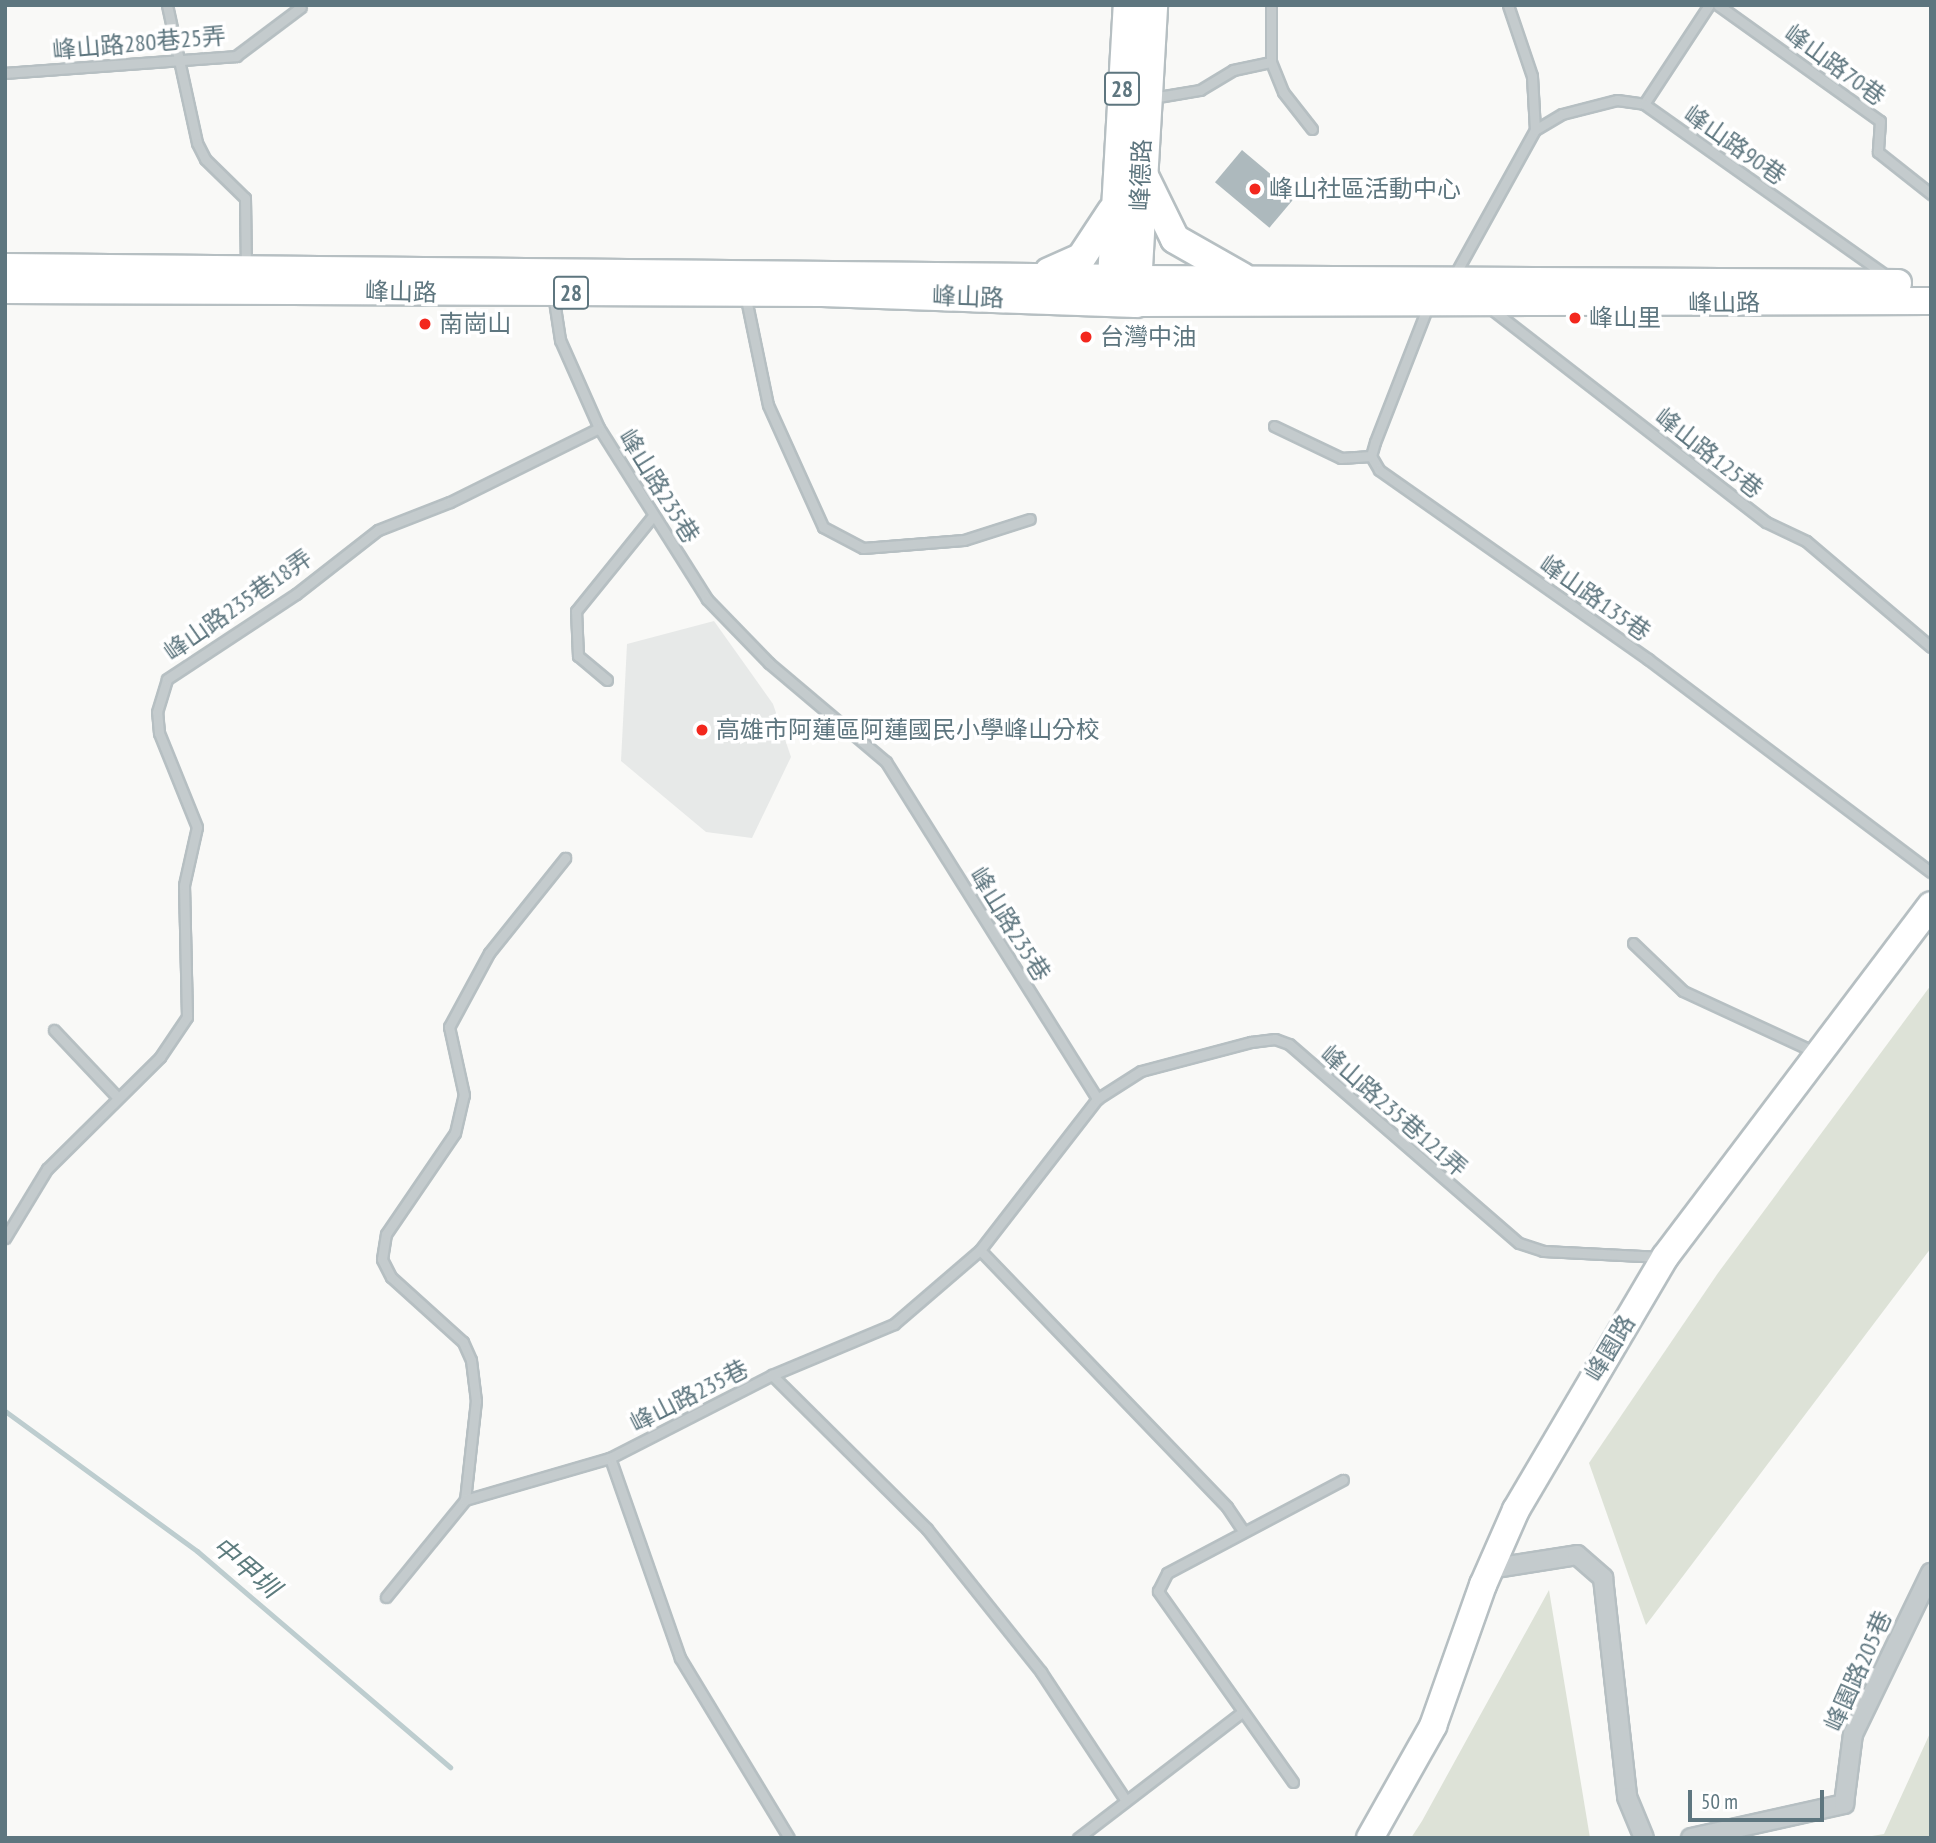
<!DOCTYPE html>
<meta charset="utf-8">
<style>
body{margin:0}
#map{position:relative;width:1936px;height:1843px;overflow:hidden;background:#f9f9f7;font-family:"PT Sans Narrow","Noto Sans TC",sans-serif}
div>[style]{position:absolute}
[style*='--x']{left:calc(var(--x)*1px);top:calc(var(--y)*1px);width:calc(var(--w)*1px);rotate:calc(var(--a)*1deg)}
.built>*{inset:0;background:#e7e9e8}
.green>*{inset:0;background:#dde2d7}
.stream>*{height:5px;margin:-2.5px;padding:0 2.5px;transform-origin:2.5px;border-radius:2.5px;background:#bdcdcf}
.building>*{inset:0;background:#adb9bd;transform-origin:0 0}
.roads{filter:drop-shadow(2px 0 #b6bfc2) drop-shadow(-2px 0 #b6bfc2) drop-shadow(0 2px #b6bfc2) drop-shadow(0 -2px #b6bfc2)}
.lane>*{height:9px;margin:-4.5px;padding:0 4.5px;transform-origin:4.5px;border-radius:4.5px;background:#c4cbcd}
.street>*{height:18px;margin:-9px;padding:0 9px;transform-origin:9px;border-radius:9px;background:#c4cbcd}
.secondary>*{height:26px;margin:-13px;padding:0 13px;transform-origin:13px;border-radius:13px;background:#fff}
.primary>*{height:28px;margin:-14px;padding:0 14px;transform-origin:14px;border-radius:14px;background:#fff}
.dots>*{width:19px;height:19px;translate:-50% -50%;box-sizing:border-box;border:4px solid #fff;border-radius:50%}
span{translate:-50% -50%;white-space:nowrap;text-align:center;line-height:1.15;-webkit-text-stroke:7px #fff;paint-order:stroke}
.shield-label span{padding:2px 5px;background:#fff;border:2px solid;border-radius:5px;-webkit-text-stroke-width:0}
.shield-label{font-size:23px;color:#5e767f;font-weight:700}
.street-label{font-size:24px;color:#5e767f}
.poi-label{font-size:24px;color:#5e767f}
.left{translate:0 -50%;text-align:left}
.water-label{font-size:26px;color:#5d7c7e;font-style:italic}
.frame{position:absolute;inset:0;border:7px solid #5e767f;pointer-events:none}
.scale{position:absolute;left:1688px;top:1790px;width:136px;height:32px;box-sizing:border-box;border:4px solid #5e767f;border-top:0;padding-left:9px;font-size:21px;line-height:24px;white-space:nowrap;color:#5e767f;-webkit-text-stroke:5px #fff;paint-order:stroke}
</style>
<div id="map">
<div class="built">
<i style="clip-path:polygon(714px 621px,773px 704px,791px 757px,752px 838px,706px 832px,621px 761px,627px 644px)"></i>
</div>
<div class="green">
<i style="clip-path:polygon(1931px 985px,1931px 1248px,1646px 1625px,1589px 1463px,1718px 1273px)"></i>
<i style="clip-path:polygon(1549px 1590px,1590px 1838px,1411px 1838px,1422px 1821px)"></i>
<i style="clip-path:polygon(1931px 1731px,1931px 1838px,1860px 1838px,1884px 1834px)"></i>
</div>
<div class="stream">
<i style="--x:5;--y:1411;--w:238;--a:36.1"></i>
<i style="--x:197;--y:1551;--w:333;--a:40.5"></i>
</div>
<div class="building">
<i style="left:1242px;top:150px;width:71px;height:42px;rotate:40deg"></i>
</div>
<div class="roads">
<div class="lane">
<i style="--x:167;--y:5;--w:141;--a:77.7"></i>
<i style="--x:197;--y:143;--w:18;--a:63"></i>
<i style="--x:205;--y:159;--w:56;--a:44.3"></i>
<i style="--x:245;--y:198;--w:70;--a:89.2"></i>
<i style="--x:1271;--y:5;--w:57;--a:90"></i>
<i style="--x:1271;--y:62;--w:32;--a:68"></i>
<i style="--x:1283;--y:92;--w:47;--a:51.9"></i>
<i style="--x:1718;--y:5;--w:199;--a:35.6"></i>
<i style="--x:1880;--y:121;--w:31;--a:94"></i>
<i style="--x:1878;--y:152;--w:68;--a:38.4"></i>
<i style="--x:5;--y:73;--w:232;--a:-4.2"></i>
<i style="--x:236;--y:56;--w:81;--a:-37"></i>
<i style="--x:1152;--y:98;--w:49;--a:-9.5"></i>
<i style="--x:1200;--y:90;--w:39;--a:-31"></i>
<i style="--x:1233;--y:70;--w:39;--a:-12"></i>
<i style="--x:1644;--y:104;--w:118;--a:-56.7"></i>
<i style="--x:1535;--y:130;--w:31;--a:-31"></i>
<i style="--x:1562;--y:114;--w:57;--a:-14.3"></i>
<i style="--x:1617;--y:100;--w:27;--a:8"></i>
<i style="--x:1644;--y:104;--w:299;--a:35.3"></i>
<i style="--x:1454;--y:276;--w:167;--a:-61"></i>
<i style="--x:1535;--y:130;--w:54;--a:-93.2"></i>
<i style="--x:1532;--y:76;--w:75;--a:-108.7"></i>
<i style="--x:553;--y:294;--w:47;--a:81.3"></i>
<i style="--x:560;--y:340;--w:96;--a:66.1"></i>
<i style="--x:599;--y:428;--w:202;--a:57.7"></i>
<i style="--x:707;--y:599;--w:89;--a:45.9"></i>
<i style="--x:769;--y:663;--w:153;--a:40.2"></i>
<i style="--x:886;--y:762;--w:398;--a:57.9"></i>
<i style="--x:745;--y:294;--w:113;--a:78.3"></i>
<i style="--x:768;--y:405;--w:134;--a:65.7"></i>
<i style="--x:823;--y:527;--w:45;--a:27.7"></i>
<i style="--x:863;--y:548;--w:101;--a:-4.5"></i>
<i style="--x:964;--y:540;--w:69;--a:-17.7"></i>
<i style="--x:1428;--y:306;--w:146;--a:111.3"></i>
<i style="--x:1375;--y:442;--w:15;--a:106"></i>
<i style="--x:1371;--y:456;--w:16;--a:60"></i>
<i style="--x:1379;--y:470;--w:329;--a:35.1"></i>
<i style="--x:1648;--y:659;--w:354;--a:37"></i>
<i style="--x:1490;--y:308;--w:349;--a:37.8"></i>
<i style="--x:1766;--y:522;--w:44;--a:25.4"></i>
<i style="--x:1806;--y:541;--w:164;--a:40.3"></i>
<i style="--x:1274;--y:426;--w:74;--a:25.5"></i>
<i style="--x:1341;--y:458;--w:30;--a:-4"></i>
<i style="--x:607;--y:680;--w:38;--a:-140"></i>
<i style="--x:578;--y:656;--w:45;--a:-92.5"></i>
<i style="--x:576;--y:611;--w:122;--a:-51"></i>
<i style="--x:1633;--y:943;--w:69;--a:43.8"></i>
<i style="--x:1683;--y:991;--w:145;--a:24.8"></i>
<i style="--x:54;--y:1030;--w:93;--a:46.7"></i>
<i style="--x:5;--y:1238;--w:81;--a:-58.7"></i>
<i style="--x:47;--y:1169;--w:159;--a:-44.7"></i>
<i style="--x:160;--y:1057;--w:48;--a:-56"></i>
<i style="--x:187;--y:1017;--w:132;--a:-91.3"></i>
<i style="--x:184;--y:885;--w:59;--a:-77.4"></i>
<i style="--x:197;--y:827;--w:101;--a:-112"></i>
<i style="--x:159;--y:733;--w:21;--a:-95"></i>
<i style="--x:157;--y:712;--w:34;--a:-73"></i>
<i style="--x:167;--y:679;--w:154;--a:-33.4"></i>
<i style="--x:296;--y:594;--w:104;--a:-38"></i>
<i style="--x:378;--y:530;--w:77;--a:-21.3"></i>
<i style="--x:450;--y:502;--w:166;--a:-26.4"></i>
<i style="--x:980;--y:1250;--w:356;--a:46.1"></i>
<i style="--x:1227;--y:1507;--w:27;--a:56"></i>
<i style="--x:772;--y:1375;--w:218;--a:44.8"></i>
<i style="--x:927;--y:1529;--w:183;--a:51.4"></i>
<i style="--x:1041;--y:1672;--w:154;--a:56.6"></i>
<i style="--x:610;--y:1458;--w:212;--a:70.7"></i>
<i style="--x:680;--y:1658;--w:210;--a:58.8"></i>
<i style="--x:465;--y:1500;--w:100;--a:-83.7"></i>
<i style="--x:476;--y:1401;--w:41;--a:-97"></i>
<i style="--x:471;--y:1360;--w:20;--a:-114"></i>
<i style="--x:463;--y:1342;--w:97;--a:-137.9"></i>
<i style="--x:391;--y:1277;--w:20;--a:-117"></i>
<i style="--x:382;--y:1259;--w:25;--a:-81"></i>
<i style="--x:386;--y:1234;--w:122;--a:-55.7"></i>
<i style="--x:455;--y:1133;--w:39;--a:-77"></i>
<i style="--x:464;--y:1095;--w:70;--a:-102.4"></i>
<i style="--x:449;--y:1027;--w:84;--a:-61.6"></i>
<i style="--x:489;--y:953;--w:122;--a:-51.3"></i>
<i style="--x:386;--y:1597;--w:125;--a:-50.8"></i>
<i style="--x:465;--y:1500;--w:151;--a:-16.2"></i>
<i style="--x:610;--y:1458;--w:182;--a:-27.1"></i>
<i style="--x:772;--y:1375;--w:132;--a:-22.7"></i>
<i style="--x:894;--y:1324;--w:113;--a:-40.7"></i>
<i style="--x:980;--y:1250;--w:191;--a:-52.2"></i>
<i style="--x:1097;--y:1099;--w:52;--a:-32.5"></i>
<i style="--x:1141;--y:1071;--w:114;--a:-14.8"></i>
<i style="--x:1251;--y:1042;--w:24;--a:-7"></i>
<i style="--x:1275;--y:1039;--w:15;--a:20"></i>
<i style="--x:1289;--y:1044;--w:304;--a:40.9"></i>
<i style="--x:1519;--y:1243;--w:25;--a:18"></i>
<i style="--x:1543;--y:1251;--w:119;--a:2.9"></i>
<i style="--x:1293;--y:1782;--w:234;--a:-125.3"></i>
<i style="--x:1158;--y:1591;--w:20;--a:-63"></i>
<i style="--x:1167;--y:1573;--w:199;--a:-27.9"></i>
<i style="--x:1078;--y:1838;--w:207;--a:-37.5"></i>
</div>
<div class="street">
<i style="--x:1489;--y:1569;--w:89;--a:-9"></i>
<i style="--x:1577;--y:1555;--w:35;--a:41"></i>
<i style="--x:1603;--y:1578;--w:220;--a:83.7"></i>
<i style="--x:1627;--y:1797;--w:44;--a:67.5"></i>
<i style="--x:1691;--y:1838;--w:157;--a:-12.5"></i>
<i style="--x:1844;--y:1804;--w:71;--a:-82.7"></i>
<i style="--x:1853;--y:1734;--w:179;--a:-64.2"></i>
</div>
<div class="secondary">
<i style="--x:1136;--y:279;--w:762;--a:0.3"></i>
<i style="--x:1136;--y:303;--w:795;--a:-0.14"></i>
<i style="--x:1370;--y:1838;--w:129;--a:-60.6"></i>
<i style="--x:1433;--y:1726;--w:150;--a:-70.5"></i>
<i style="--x:1483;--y:1585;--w:82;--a:-66.3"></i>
<i style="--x:1516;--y:1510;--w:294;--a:-59.5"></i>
<i style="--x:1665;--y:1257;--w:441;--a:-52.9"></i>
</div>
<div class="primary">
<i style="--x:1143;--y:174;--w:72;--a:63.8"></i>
<i style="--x:1175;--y:239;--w:77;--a:29.6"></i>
<i style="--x:5;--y:268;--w:1131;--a:0.56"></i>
<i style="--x:1049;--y:272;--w:35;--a:-24"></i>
<i style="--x:1081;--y:258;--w:56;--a:-56.6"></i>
<i style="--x:5;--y:289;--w:817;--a:0.21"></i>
<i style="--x:822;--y:292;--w:314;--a:2"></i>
<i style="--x:1136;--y:303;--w:298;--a:-86.7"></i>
<i style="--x:1111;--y:296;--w:291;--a:-86.7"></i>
</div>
</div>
<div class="dots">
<i style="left:1255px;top:189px;background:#f3271d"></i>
<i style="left:1575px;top:318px;background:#f3271d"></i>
<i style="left:425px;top:324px;background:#f3271d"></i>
<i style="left:1086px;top:337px;background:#f3271d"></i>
<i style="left:702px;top:730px;background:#f3271d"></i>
</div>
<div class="shield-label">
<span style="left:1122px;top:89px">28</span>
<span style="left:571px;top:293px">28</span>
</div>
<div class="street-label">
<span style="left:139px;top:43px;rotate:-5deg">峰山路280巷25弄</span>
<span style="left:1835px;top:65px;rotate:36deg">峰山路70巷</span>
<span style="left:1735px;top:145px;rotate:35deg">峰山路90巷</span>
<span style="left:1141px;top:175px;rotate:-88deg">峰德路</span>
<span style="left:401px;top:292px;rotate:1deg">峰山路</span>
<span style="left:968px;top:297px;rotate:2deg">峰山路</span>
<span style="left:1724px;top:303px;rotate:-1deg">峰山路</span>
<span style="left:1709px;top:453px;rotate:38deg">峰山路125巷</span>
<span style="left:659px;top:486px;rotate:58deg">峰山路235巷</span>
<span style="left:1595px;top:598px;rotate:35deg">峰山路135巷</span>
<span style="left:238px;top:605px;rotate:-35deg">峰山路235巷18弄</span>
<span style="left:1010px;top:924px;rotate:58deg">峰山路235巷</span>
<span style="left:1394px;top:1111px;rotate:41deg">峰山路235巷121弄</span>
<span style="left:1610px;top:1348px;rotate:-59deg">峰園路</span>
<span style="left:689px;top:1396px;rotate:-27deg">峰山路235巷</span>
<span style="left:1858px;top:1671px;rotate:-66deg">峰園路205巷</span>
</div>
<div class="poi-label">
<span class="left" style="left:1269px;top:189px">峰山社區活動中心</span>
<span class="left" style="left:1589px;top:318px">峰山里</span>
<span class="left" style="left:439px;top:324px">南崗山</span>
<span class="left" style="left:1100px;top:337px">台灣中油</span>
<span class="left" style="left:716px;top:730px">高雄市阿蓮區阿蓮國民小學峰山分校</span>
</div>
<div class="water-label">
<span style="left:246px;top:1567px;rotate:40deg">中甲圳</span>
</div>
<div class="frame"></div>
<div class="scale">50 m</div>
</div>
